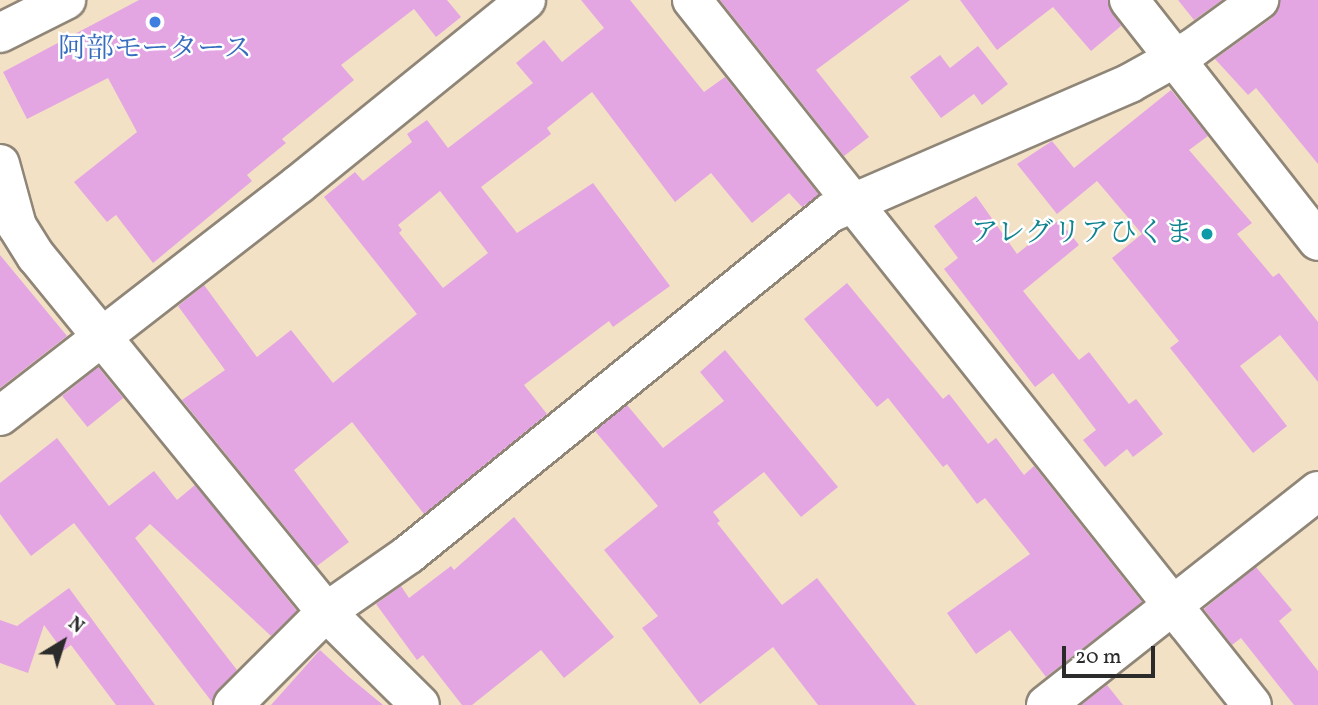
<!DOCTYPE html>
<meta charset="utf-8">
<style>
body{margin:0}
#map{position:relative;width:1318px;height:705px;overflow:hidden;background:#f3e1c5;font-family:Vollkorn,"Noto Serif JP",serif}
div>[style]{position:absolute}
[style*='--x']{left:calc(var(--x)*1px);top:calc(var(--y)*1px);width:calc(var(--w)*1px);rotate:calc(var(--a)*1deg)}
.building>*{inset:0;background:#e4a6e3;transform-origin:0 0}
.roads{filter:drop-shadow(2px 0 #8f8678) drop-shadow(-2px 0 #8f8678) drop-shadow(0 2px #8f8678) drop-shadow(0 -2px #8f8678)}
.minor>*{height:38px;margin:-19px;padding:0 19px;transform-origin:19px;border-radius:19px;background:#fff}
.dots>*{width:19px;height:19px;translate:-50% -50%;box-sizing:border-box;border:4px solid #fff;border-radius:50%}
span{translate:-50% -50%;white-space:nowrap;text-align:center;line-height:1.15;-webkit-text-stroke:5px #fff;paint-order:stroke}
.shop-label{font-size:28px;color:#366cbe}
.culture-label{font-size:28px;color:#0d838f}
.right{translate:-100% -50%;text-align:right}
.north{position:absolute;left:28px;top:607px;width:70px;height:70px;-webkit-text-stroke:5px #fff;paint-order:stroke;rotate:38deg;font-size:19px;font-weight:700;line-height:28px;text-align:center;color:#2b2b2b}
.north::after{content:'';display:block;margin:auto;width:24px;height:32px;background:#2b2b2b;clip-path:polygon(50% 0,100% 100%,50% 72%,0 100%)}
.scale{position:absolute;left:1062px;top:646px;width:93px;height:32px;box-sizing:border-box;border:4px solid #2b2b2b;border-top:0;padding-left:9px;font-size:21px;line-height:24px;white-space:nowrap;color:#2b2b2b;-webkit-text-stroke:5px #fff;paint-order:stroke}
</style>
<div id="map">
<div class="building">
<i style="clip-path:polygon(139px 0,447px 0,461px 17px,436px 37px,414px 9px,341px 65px,354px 80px,282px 139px,286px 143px,247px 175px,252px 181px,153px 263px,116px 215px,107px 222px,74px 182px,137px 132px,108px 78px,27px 119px,3px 72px)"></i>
<i style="clip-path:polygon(evenodd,581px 0,630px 0,704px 92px,725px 77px,819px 195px,802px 207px,789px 193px,752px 223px,711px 173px,675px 202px,592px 92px,547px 128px,551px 134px,481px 187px,517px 233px,593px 183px,670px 286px,613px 327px,609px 321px,524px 385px,547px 414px,424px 514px,352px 422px,294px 470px,349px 542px,317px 566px,182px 400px,225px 370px,178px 306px,204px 285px,257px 357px,291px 330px,333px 383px,417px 314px,324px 197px,355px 172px,363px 181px,412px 142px,407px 134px,427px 120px,448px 148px,533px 83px,516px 63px,544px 40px,562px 62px,604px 28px,581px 0,440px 191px,488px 253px,443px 288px,399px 233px,402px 230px,398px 225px,440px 191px)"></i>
<i style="clip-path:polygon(720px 0,910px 0,816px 70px,869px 137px,844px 156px)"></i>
<i style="clip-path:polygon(960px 0,1108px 0,1121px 26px,1091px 51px,1053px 7px,997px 50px)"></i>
<i style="clip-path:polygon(1178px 0,1222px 0,1194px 20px)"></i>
<i style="clip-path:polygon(1280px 0,1318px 0,1318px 164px,1256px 88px,1248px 95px,1215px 59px,1272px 18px)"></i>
<i style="clip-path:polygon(978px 46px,1008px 84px,982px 105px,974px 94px,941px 118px,910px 77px,940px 55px,950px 68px)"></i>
<i style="clip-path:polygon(1171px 90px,1208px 136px,1189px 150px,1252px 223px,1237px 234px,1273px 277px,1279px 273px,1318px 322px,1318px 382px,1280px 335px,1240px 366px,1287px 426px,1253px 453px,1170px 348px,1179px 341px,1112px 258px,1142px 234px,1097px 181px,1057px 214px,1017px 164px,1052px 141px,1074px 168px)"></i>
<i style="clip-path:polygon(976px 196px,1017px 254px,1059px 220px,1079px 245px,1023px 291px,1079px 360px,1089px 352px,1129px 404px,1136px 399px,1163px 434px,1133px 457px,1127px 449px,1105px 467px,1083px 440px,1096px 430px,1053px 373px,1035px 387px,944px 269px,958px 258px,934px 226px)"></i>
<i style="clip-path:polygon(0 255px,67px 336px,0 388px)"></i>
<i style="clip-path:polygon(847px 283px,943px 399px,949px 394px,988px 444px,996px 438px,1024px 475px,1034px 466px,1142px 602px,1046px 677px,1010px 630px,976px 654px,947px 613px,1030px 554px,985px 498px,977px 504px,947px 464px,943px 467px,888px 398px,877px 407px,804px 319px)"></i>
<i style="clip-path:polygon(725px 350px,838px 487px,801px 517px,764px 472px,713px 512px,720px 521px,717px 523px,782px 605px,817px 578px,916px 705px,818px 705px,773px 647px,700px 704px,642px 628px,658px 616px,604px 550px,658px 506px,595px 431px,627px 405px,663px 448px,724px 401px,700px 372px)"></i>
<i style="left:98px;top:367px;width:40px;height:46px;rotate:51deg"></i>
<i style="clip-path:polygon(57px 438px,109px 506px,154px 471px,177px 500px,195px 485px,297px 611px,271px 636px,150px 524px,135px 538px,237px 670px,212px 702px,74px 523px,31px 556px,0 514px,0 483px)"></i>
<i style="clip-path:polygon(514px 517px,614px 637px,564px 678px,541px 650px,472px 705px,462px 705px,423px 655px,417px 660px,376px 604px,401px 586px,409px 598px,451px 566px,454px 570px)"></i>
<i style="clip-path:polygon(1256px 567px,1292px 610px,1279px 621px,1318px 671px,1318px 705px,1294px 705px,1241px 638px,1232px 645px,1204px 609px)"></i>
<i style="clip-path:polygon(69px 588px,155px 705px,116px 705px,71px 645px,63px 651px,44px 625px,28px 673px,0 663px,0 620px,17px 626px)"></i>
<i style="clip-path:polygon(320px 650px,348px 676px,383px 705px,271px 705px)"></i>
<i style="clip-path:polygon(1107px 685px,1123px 705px,1081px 705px)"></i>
</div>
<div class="roads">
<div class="minor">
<i style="--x:692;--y:0;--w:900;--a:51.54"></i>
<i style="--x:1129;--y:0;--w:306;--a:51.9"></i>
<i style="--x:0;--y:33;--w:74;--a:-26.6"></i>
<i style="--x:0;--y:164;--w:64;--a:74.7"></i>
<i style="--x:17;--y:226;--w:36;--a:58"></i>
<i style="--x:36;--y:256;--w:459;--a:50.8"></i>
<i style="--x:326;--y:612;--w:132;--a:44.7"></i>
<i style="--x:0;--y:416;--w:378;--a:-37.8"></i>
<i style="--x:299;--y:184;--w:292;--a:-39"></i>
<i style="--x:233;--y:705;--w:132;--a:-45"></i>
<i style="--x:326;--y:612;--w:101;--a:-34.9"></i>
<i style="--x:409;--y:554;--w:542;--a:-39.01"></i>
<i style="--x:830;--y:213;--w:327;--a:-23.4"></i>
<i style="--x:1130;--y:83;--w:72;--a:-29.1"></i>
<i style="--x:1193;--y:48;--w:82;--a:-36"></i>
<i style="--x:1046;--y:705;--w:346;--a:-38.2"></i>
</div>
</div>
<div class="dots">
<i style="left:155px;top:22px;background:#3f7fe0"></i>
<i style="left:1207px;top:234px;background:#0f9aa8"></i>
</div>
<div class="shop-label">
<span style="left:155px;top:50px">阿部モータース</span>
</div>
<div class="culture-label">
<span class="right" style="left:1193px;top:234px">アレグリアひくま</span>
</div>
<div class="north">N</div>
<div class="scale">20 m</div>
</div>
